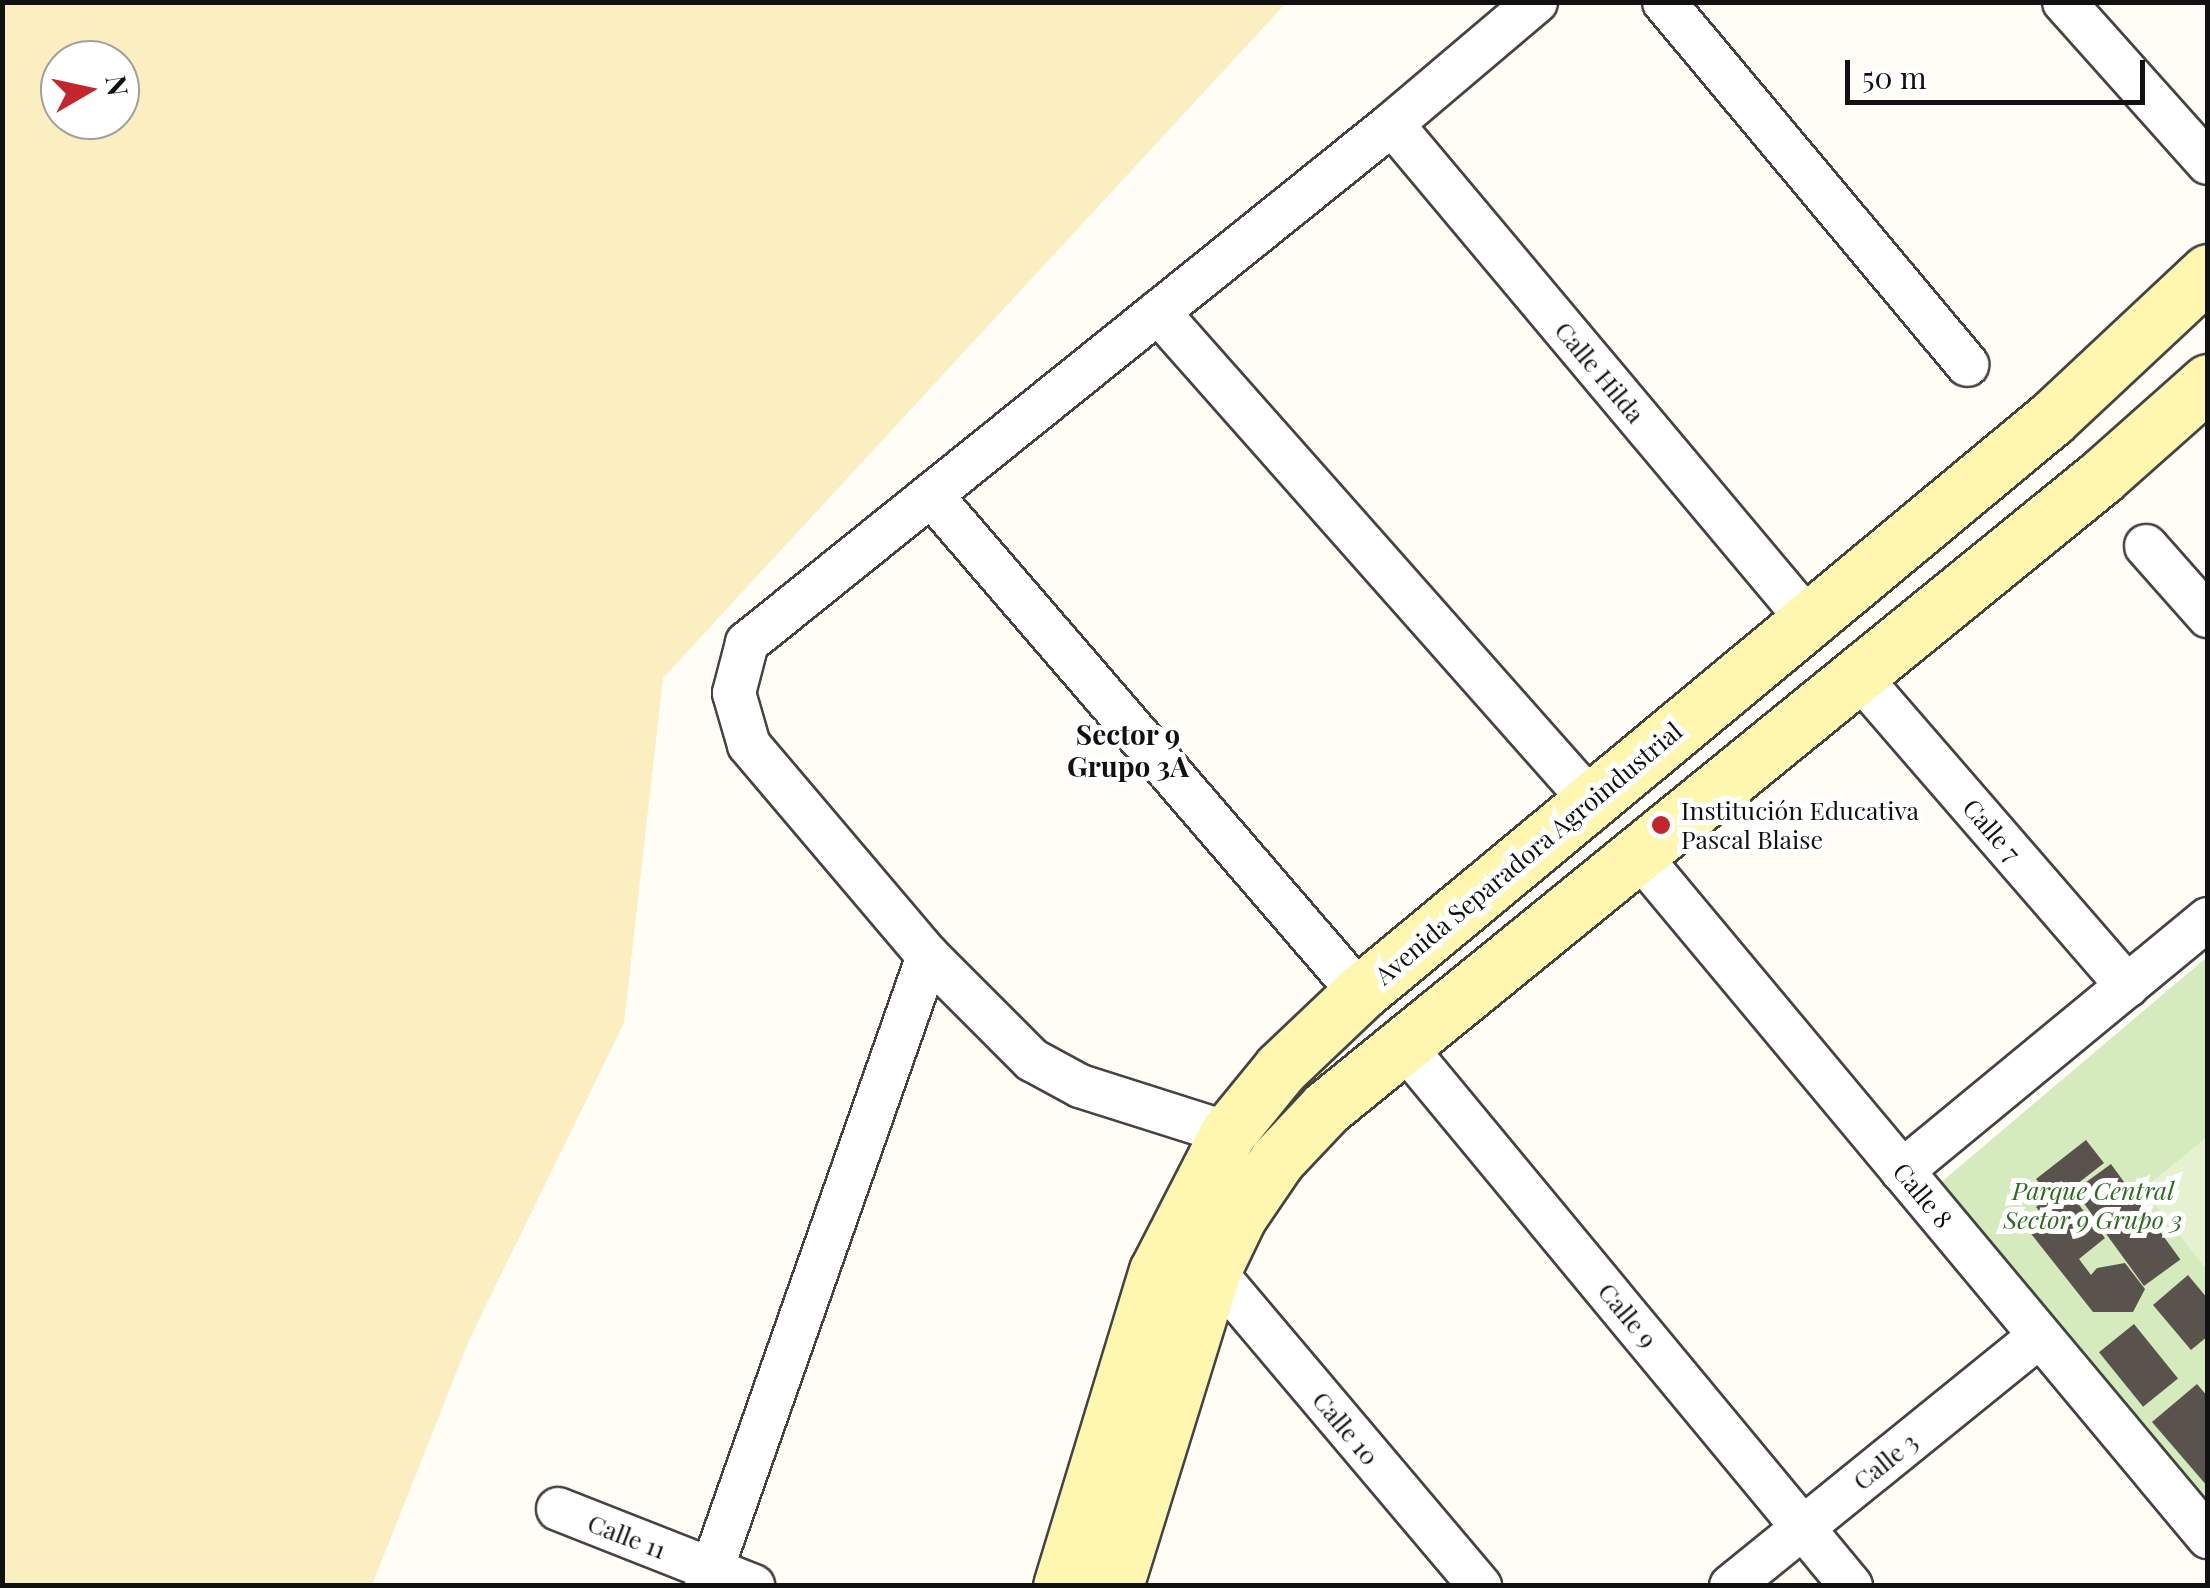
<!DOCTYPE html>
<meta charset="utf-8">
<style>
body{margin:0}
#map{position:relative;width:2210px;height:1588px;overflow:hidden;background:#fffdf5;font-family:"Playfair Display",serif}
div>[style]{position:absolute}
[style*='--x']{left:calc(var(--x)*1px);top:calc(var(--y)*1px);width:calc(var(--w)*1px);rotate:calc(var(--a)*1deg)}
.green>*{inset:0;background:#d5ebbd}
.sand>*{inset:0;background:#fbeec1}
.pitch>*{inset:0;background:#e6f2cf}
.building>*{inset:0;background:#5a524d;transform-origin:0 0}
.roads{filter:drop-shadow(2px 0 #444) drop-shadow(-2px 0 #444) drop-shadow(0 2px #444) drop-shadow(0 -2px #444)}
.street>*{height:42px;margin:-21px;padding:0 21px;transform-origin:21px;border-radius:21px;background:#fff}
.secondary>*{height:55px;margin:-27.5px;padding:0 27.5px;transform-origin:27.5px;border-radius:27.5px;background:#fff6b0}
.dots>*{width:28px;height:28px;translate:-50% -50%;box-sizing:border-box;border:5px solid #fff;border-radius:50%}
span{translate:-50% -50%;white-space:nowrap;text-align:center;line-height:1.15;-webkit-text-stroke:10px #fff;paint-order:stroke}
.street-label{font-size:25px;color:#111}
.poi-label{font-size:25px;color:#111}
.left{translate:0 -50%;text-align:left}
.park-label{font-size:25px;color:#2f6b1f;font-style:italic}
.neighbourhood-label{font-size:28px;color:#111;font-weight:700}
.frame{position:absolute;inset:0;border:5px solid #111;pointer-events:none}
.north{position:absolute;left:40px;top:40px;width:100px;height:100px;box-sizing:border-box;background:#fff;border:2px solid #a0a0a0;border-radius:50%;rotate:81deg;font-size:28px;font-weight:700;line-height:40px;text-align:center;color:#111}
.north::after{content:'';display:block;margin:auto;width:35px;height:45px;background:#c4262e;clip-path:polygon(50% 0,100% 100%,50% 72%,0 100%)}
.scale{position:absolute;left:1845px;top:60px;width:300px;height:45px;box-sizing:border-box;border:5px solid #111;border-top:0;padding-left:12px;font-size:30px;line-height:35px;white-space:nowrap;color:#111;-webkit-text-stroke:8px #fff;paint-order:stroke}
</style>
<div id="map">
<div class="green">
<i style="clip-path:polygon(2207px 957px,2207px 1521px,1932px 1190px)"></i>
</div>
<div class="sand">
<i style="clip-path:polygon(evenodd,3px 2px,1286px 3px,663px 678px,624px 1023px,470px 1338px,372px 1585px,3px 1585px,3px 2px,60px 60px,120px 60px,120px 120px,60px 120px,60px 60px)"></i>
</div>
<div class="pitch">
<i style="clip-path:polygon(2207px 1137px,2207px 1270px,2143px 1189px)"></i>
</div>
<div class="building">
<i style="clip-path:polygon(2086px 1140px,2104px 1163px,2068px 1191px,2105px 1238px,2079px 1259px,2091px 1275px,2097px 1268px,2125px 1263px,2145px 1289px,2133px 1312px,2093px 1312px,2028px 1230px,2044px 1217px,2036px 1207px,2050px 1197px,2036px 1179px)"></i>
<i style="left:2111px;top:1164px;width:118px;height:45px;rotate:54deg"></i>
<i style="clip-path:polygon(2188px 1275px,2208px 1299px,2208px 1336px,2191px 1350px,2153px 1305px)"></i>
<i style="left:2134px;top:1324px;width:70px;height:45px;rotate:51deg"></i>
<i style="clip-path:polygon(2197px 1384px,2208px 1397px,2208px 1487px,2152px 1422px)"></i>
</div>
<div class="roads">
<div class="street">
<i style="--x:1664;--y:2;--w:473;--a:50.1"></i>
<i style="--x:2064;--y:2;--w:216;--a:48.2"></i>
<i style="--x:1392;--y:124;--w:647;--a:50.01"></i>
<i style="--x:1158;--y:312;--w:653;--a:48.48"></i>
<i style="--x:931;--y:495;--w:657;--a:49.26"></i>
<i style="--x:2146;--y:546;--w:94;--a:48.5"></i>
<i style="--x:1857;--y:674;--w:413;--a:49.1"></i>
<i style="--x:1638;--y:854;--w:890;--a:50.15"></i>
<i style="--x:1404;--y:1046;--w:701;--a:50.38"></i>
<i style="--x:1228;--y:1133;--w:155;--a:-162.4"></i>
<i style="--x:1080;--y:1086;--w:55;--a:-151.6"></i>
<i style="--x:1032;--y:1060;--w:147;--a:-135"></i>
<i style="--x:928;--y:956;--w:277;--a:-130.3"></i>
<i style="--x:749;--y:745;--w:54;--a:-106.1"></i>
<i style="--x:734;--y:693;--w:52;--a:-75.4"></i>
<i style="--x:747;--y:643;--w:828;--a:-38.82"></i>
<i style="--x:1392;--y:124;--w:189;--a:-40.3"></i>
<i style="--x:1902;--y:1171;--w:396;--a:-39.5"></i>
<i style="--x:1213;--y:1270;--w:414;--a:49.8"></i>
<i style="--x:558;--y:1509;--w:210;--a:21.5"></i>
<i style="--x:706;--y:1586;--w:668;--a:-70.59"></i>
<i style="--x:1731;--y:1586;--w:397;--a:-39"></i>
</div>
<div class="secondary">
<i style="--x:1061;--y:1586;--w:329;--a:-73.1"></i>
<i style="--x:1157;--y:1271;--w:155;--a:-62.8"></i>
<i style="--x:1228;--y:1133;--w:84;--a:-50.8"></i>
<i style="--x:1281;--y:1068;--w:109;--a:-43.5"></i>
<i style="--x:1360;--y:993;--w:898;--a:-39.72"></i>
<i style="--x:2051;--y:419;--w:215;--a:-43.1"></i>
<i style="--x:1115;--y:1586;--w:331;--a:-72.8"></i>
<i style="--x:1213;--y:1270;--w:60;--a:-64.3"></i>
<i style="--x:1239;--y:1216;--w:68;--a:-55.8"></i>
<i style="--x:1277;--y:1160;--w:71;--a:-46.7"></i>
<i style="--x:1326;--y:1108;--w:999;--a:-39.15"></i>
<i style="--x:2101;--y:477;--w:143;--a:-41.6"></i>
</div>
</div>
<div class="dots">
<i style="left:1661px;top:825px;background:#c4262e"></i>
</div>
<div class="street-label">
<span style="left:1600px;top:372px;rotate:50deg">Calle Hilda</span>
<span style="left:1992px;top:830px;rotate:49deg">Calle 7</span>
<span style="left:1528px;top:853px;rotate:-40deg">Avenida Separadora Agroindustrial</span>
<span style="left:1923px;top:1195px;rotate:50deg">Calle 8</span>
<span style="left:1628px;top:1315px;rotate:50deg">Calle 9</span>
<span style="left:1346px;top:1428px;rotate:50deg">Calle 10</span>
<span style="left:1885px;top:1461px;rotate:-39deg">Calle 3</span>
<span style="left:627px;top:1536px;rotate:21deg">Calle 11</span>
</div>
<div class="poi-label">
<span class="left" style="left:1681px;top:825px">Institución Educativa<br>Pascal Blaise</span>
</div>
<div class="park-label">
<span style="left:2093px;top:1205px">Parque Central<br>Sector 9 Grupo 3</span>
</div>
<div class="neighbourhood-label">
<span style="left:1128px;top:750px">Sector 9<br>Grupo 3A</span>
</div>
<div class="frame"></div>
<div class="north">N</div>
<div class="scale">50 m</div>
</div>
